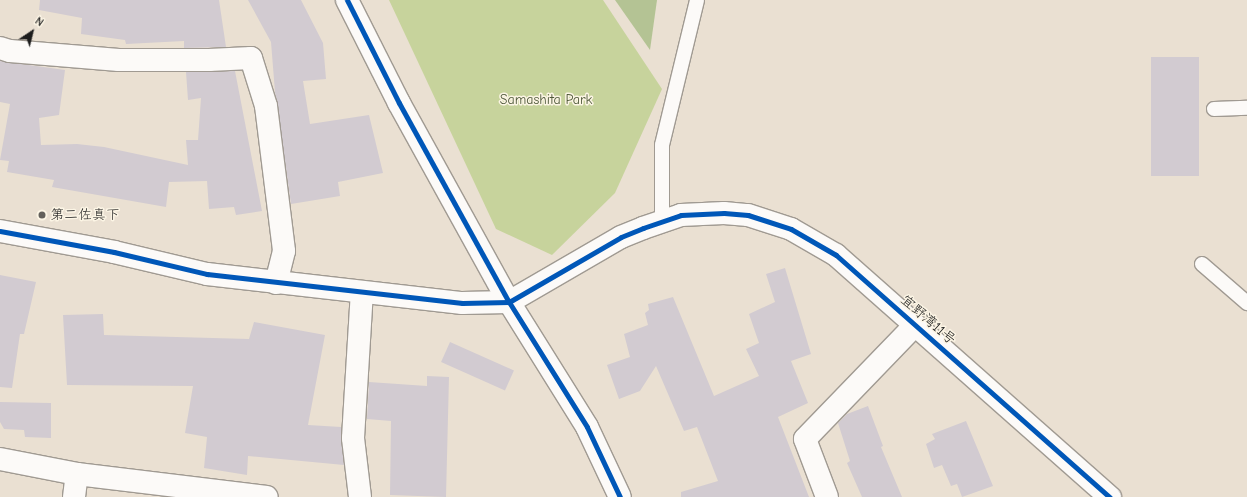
<!DOCTYPE html>
<meta charset="utf-8">
<style>
body{margin:0}
#map{position:relative;width:1247px;height:497px;overflow:hidden;background:#eae0d2;font-family:"Comic Neue","Klee One",sans-serif}
div>[style]{position:absolute}
[style*='--x']{left:calc(var(--x)*1px);top:calc(var(--y)*1px);width:calc(var(--w)*1px);rotate:calc(var(--a)*1deg)}
.green>*{inset:0;background:#c7d39c}
.forest>*{inset:0;background:#b4c394}
.building>*{inset:0;background:#d2cbd1;transform-origin:0 0}
.roads{filter:drop-shadow(1px 0 #a09a92) drop-shadow(-1px 0 #a09a92) drop-shadow(0 1px #a09a92) drop-shadow(0 -1px #a09a92)}
.service>*{height:14px;margin:-7px;padding:0 7px;transform-origin:7px;border-radius:7px;background:#fcfaf8}
.minor>*{height:22px;margin:-11px;padding:0 11px;transform-origin:11px;border-radius:11px;background:#fcfaf8}
.tertiary>*{height:22px;margin:-11px;padding:0 11px;transform-origin:11px;border-radius:11px;background:#fcfaf8}
.cycleway>*{height:5px;margin:-2.5px;padding:0 2.5px;transform-origin:2.5px;border-radius:2.5px;background:#0057b8}
.dots>*{width:11px;height:11px;translate:-50% -50%;box-sizing:border-box;border:2px solid #fcf5e5;border-radius:50%}
span{translate:-50% -50%;white-space:nowrap;text-align:center;line-height:1.15;-webkit-text-stroke:3px #fcf5e5;paint-order:stroke}
.park-label{font-size:14px;color:#4e5839}
.poi-label{font-size:14px;color:#1c1c1c}
.left{translate:0 -50%;text-align:left}
.street-label{font-size:14px;color:#1c1c1c}
.north{position:absolute;left:12px;top:12px;width:40px;height:40px;-webkit-text-stroke:3px #fcf5e5;paint-order:stroke;rotate:35deg;font-size:11px;font-weight:700;line-height:16px;text-align:center;color:#1c1c1c}
.north::after{content:'';display:block;margin:auto;width:14px;height:18px;background:#1c1c1c;clip-path:polygon(50% 0,100% 100%,50% 72%,0 100%)}
</style>
<div id="map">
<div class="green">
<i style="clip-path:polygon(389px 0,603px 0,662px 89px,615px 193px,552px 255px,496px 229px)"></i>
</div>
<div class="forest">
<i style="clip-path:polygon(615px 0,657px 0,650px 50px)"></i>
</div>
<div class="building">
<i style="clip-path:polygon(40px 0,219px 0,226px 47px,184px 48px,184px 41px,126px 44px,125px 40px,81px 34px,82px 18px,39px 10px)"></i>
<i style="clip-path:polygon(248px 0,301px 0,323px 43px,326px 79px,303px 81px,310px 124px,369px 115px,383px 173px,338px 182px,340px 196px,291px 204px,275px 92px,271px 42px)"></i>
<i style="left:1199px;top:57px;width:119px;height:48px;rotate:90deg"></i>
<i style="clip-path:polygon(0 61px,65px 70px,59px 115px,39px 118px,41px 145px,77px 144px,104px 147px,188px 165px,186px 140px,198px 140px,201px 98px,188px 100px,186px 72px,235px 71px,262px 211px,236px 215px,234px 207px,209px 209px,207px 181px,169px 182px,166px 207px,52px 187px,54px 180px,7px 172px,9px 161px,0 160px,10px 104px,0 102px)"></i>
<i style="clip-path:polygon(785px 268px,811px 354px,791px 361px,808px 403px,778px 417px,809px 497px,681px 497px,681px 492px,718px 481px,697px 427px,684px 431px,656px 366px,640px 391px,619px 399px,607px 365px,630px 357px,624px 334px,648px 325px,645px 313px,649px 310px,648px 304px,673px 297px,714px 396px,759px 376px,746px 349px,759px 343px,749px 314px,775px 302px,766px 274px)"></i>
<i style="clip-path:polygon(0 275px,36px 282px,24px 334px,20px 334px,12px 388px,0 387px)"></i>
<i style="clip-path:polygon(103px 314px,104px 335px,249px 339px,254px 322px,325px 335px,308px 425px,341px 427px,344px 465px,248px 456px,247px 475px,204px 468px,207px 437px,185px 433px,193px 386px,67px 385px,63px 315px)"></i>
<i style="left:450px;top:342px;width:70px;height:22px;rotate:24deg"></i>
<i style="clip-path:polygon(427px 376px,449px 377px,446px 497px,390px 495px,391px 421px,367px 419px,369px 382px,427px 386px)"></i>
<i style="clip-path:polygon(0 402px,51px 403px,51px 438px,25px 437px,24px 430px,4px 429px,0 422px)"></i>
<i style="clip-path:polygon(868px 406px,883px 446px,881px 447px,902px 497px,862px 497px,847px 463px,850px 461px,838px 423px,847px 414px)"></i>
<i style="clip-path:polygon(966px 421px,993px 486px,962px 497px,957px 484px,951px 486px,942px 465px,934px 468px,926px 444px,935px 439px,932px 434px)"></i>
</div>
<div class="roads">
<div class="service">
<i style="--x:1214;--y:109;--w:33;--a:-2"></i>
<i style="--x:662;--y:221;--w:76;--a:-90"></i>
<i style="--x:662;--y:145;--w:149;--a:-76.4"></i>
<i style="--x:1202;--y:264;--w:60;--a:40.9"></i>
</div>
<div class="minor">
<i style="--x:0;--y:48;--w:10;--a:17"></i>
<i style="--x:10;--y:51;--w:109;--a:4.7"></i>
<i style="--x:119;--y:60;--w:90;--a:0"></i>
<i style="--x:209;--y:60;--w:42;--a:-2.7"></i>
<i style="--x:251;--y:58;--w:50;--a:72.6"></i>
<i style="--x:266;--y:106;--w:146;--a:82.9"></i>
<i style="--x:284;--y:251;--w:33;--a:104"></i>
<i style="--x:0;--y:459;--w:78;--a:11"></i>
<i style="--x:77;--y:474;--w:191;--a:6.9"></i>
<i style="--x:74;--y:497;--w:23;--a:-83"></i>
<i style="--x:360;--y:497;--w:59;--a:-96.8"></i>
<i style="--x:353;--y:438;--w:146;--a:-86.5"></i>
<i style="--x:827;--y:497;--w:62;--a:-110.8"></i>
<i style="--x:805;--y:439;--w:158;--a:-46"></i>
</div>
<div class="tertiary">
<i style="--x:347;--y:0;--w:115;--a:63.2"></i>
<i style="--x:399;--y:103;--w:227;--a:61.1"></i>
<i style="--x:509;--y:302;--w:147;--a:58"></i>
<i style="--x:587;--y:427;--w:77;--a:64.8"></i>
<i style="--x:0;--y:231;--w:116;--a:10.4"></i>
<i style="--x:114;--y:252;--w:96;--a:13.3"></i>
<i style="--x:207;--y:274;--w:257;--a:6.5"></i>
<i style="--x:462;--y:303;--w:47;--a:-1.2"></i>
<i style="--x:509;--y:302;--w:129;--a:-30.1"></i>
<i style="--x:621;--y:237;--w:24;--a:-22"></i>
<i style="--x:643;--y:228;--w:40;--a:-18.9"></i>
<i style="--x:681;--y:215;--w:43;--a:-2.7"></i>
<i style="--x:724;--y:213;--w:24;--a:5"></i>
<i style="--x:748;--y:215;--w:45;--a:18"></i>
<i style="--x:791;--y:229;--w:52;--a:30"></i>
<i style="--x:836;--y:255;--w:366;--a:41.5"></i>
</div>
</div>
<div class="cycleway">
<i style="--x:347;--y:0;--w:115;--a:63.2"></i>
<i style="--x:399;--y:103;--w:227;--a:61.1"></i>
<i style="--x:509;--y:302;--w:147;--a:58"></i>
<i style="--x:587;--y:427;--w:77;--a:64.8"></i>
<i style="--x:0;--y:231;--w:116;--a:10.4"></i>
<i style="--x:114;--y:252;--w:96;--a:13.3"></i>
<i style="--x:207;--y:274;--w:257;--a:6.5"></i>
<i style="--x:462;--y:303;--w:47;--a:-1.2"></i>
<i style="--x:509;--y:302;--w:129;--a:-30.1"></i>
<i style="--x:621;--y:237;--w:24;--a:-22"></i>
<i style="--x:643;--y:228;--w:40;--a:-18.9"></i>
<i style="--x:681;--y:215;--w:43;--a:-2.7"></i>
<i style="--x:724;--y:213;--w:24;--a:5"></i>
<i style="--x:748;--y:215;--w:45;--a:18"></i>
<i style="--x:791;--y:229;--w:52;--a:30"></i>
<i style="--x:836;--y:255;--w:366;--a:41.5"></i>
</div>
<div class="dots">
<i style="left:42px;top:215px;background:#64615c"></i>
</div>
<div class="park-label">
<span style="left:546px;top:100px">Samashita Park</span>
</div>
<div class="poi-label">
<span class="left" style="left:50px;top:215px">第二佐真下</span>
</div>
<div class="street-label">
<span style="left:928px;top:320px;rotate:41deg">宜野湾11号</span>
</div>
<div class="north">N</div>
</div>
